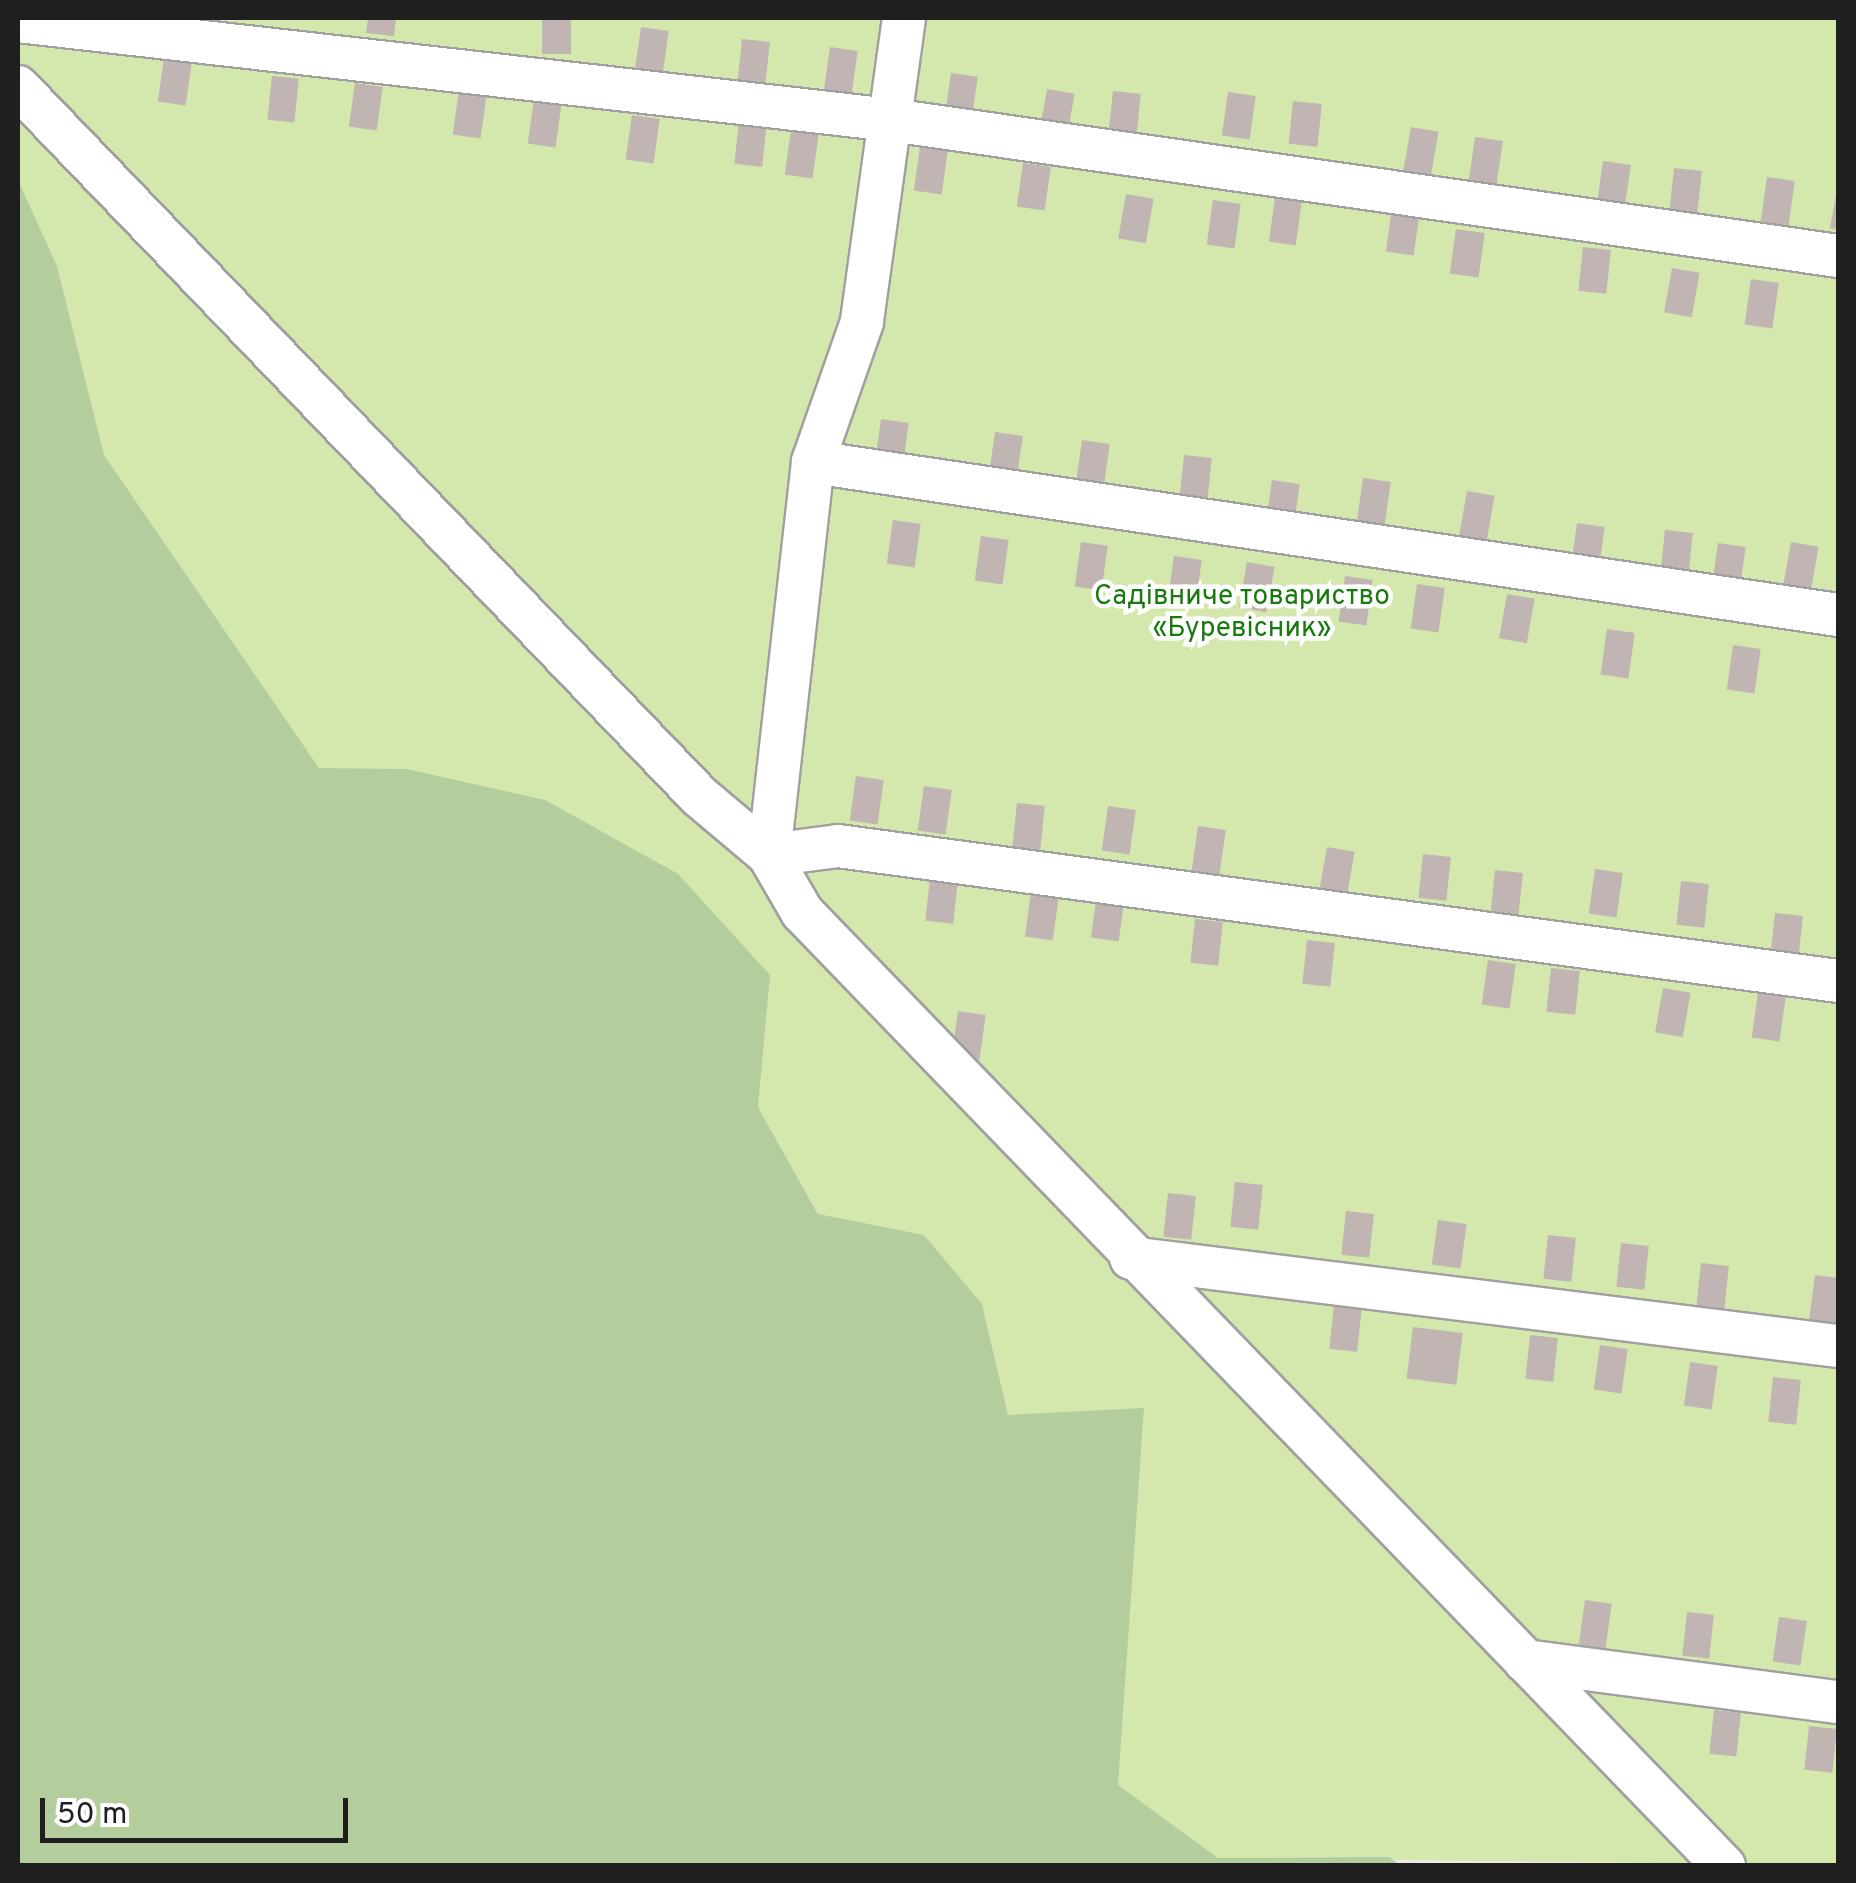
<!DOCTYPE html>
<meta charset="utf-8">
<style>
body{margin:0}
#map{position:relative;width:1856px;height:1883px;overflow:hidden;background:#efeae5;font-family:Overpass,sans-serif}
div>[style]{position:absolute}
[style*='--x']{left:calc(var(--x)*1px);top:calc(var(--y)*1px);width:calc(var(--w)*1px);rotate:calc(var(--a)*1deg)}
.grass>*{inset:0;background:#d4e7ad}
.forest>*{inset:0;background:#b3cd9c}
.building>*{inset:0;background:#c0b5b2;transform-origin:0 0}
.roads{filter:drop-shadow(2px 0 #a0a0a0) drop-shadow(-2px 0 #a0a0a0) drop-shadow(0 2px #a0a0a0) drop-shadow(0 -2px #a0a0a0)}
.street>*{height:42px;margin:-21px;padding:0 21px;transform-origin:21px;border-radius:21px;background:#fff}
span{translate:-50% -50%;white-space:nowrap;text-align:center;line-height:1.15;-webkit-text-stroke:9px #fff;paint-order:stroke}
.park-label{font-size:28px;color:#1a7a10}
.frame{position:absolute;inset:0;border:20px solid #1f1f1f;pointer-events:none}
.scale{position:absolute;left:40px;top:1798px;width:308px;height:45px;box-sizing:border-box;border:5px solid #1f1f1f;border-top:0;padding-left:12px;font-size:30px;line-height:35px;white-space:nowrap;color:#1f1f1f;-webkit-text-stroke:8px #fff;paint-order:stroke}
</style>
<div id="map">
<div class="grass">
<i style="clip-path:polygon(18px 18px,1838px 18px,1838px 1865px,1218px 1858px,1117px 1785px,1144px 1408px,1008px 1416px,982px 1304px,924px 1235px,819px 1215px,758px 1107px,769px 975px,407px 769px,319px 768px,104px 455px,57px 266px,18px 180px)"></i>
</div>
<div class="forest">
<i style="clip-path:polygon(18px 180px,57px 266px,104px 455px,319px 768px,407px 769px,545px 800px,678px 874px,770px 975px,758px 1107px,818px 1214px,924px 1235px,982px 1304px,1008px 1415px,1144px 1408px,1118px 1785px,1218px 1858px,1389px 1857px,1400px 1865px,18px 1865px)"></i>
</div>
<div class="building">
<i style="clip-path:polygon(368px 18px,396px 18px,394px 36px,366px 33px)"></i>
<i style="left:542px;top:18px;width:29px;height:36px"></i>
<i style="left:641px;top:27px;width:28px;height:45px;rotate:8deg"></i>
<i style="left:742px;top:39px;width:28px;height:44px;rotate:6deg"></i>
<i style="left:830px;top:47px;width:28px;height:45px;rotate:8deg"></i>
<i style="left:164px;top:58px;width:28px;height:44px;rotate:8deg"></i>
<i style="left:951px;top:73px;width:27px;height:45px;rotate:8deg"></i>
<i style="left:272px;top:76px;width:27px;height:44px;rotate:6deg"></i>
<i style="left:355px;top:83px;width:28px;height:44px;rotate:8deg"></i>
<i style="left:1047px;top:89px;width:28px;height:46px;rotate:10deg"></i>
<i style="left:459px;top:90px;width:28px;height:45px;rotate:8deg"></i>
<i style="left:1113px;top:91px;width:28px;height:45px;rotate:6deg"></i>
<i style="left:1228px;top:92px;width:28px;height:44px;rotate:8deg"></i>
<i style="left:534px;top:99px;width:28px;height:45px;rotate:8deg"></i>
<i style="left:1293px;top:101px;width:29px;height:43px;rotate:6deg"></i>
<i style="left:632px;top:115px;width:28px;height:45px;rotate:8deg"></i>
<i style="left:739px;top:120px;width:28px;height:44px;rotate:6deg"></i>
<i style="left:1411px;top:127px;width:28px;height:46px;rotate:10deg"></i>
<i style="left:791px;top:130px;width:28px;height:45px;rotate:8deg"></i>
<i style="left:1475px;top:137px;width:28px;height:45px;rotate:8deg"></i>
<i style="left:920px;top:147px;width:28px;height:44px;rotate:8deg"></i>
<i style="left:1603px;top:161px;width:28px;height:44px;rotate:8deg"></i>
<i style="left:1023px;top:163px;width:28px;height:44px;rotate:8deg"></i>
<i style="left:1674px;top:168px;width:28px;height:45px;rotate:6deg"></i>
<i style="left:1767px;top:177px;width:28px;height:45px;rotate:8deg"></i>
<i style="clip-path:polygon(1838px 184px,1838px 230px,1830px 228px)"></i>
<i style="left:1126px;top:194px;width:28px;height:45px;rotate:10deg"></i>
<i style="left:1275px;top:198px;width:27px;height:44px;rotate:8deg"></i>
<i style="left:1213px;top:200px;width:28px;height:45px;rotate:8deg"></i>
<i style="left:1392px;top:208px;width:28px;height:44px;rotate:8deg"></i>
<i style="left:1456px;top:229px;width:29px;height:45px;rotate:8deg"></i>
<i style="left:1583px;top:247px;width:28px;height:44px;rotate:6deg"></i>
<i style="left:1672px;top:268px;width:28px;height:45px;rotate:10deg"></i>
<i style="left:1751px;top:279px;width:28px;height:46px;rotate:8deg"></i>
<i style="left:881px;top:419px;width:28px;height:44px;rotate:8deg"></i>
<i style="left:995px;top:432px;width:28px;height:46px;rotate:8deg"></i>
<i style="left:1082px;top:440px;width:28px;height:44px;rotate:8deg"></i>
<i style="left:1184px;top:455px;width:28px;height:45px;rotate:6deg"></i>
<i style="left:1363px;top:478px;width:28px;height:45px;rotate:8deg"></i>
<i style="left:1272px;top:480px;width:28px;height:44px;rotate:8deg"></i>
<i style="left:1467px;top:491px;width:28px;height:46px;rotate:10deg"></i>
<i style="left:893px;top:520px;width:28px;height:44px;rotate:8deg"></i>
<i style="left:1577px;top:523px;width:28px;height:45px;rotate:8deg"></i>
<i style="left:1665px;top:530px;width:28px;height:45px;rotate:6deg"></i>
<i style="left:981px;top:536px;width:28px;height:45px;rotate:8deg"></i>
<i style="left:1081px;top:542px;width:27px;height:45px;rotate:8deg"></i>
<i style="left:1791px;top:542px;width:28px;height:46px;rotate:10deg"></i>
<i style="left:1718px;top:543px;width:28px;height:44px;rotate:8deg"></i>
<i style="left:1174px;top:556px;width:28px;height:46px;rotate:8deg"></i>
<i style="left:1247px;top:562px;width:28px;height:46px;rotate:10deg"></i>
<i style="left:1345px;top:576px;width:28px;height:46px;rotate:8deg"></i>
<i style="left:1417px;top:584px;width:28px;height:45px;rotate:8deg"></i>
<i style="left:1507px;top:594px;width:28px;height:45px;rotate:10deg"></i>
<i style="left:1607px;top:629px;width:28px;height:46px;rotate:8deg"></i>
<i style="left:1733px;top:645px;width:28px;height:45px;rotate:8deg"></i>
<i style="left:856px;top:776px;width:28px;height:45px;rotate:8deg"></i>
<i style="left:924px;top:786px;width:28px;height:45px;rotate:8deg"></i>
<i style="left:1017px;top:803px;width:28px;height:44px;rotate:6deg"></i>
<i style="left:1108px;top:806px;width:28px;height:45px;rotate:8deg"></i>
<i style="left:1198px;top:826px;width:28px;height:45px;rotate:8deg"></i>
<i style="left:1327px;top:847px;width:28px;height:45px;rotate:10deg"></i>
<i style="left:1423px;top:854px;width:28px;height:44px;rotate:6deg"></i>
<i style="left:1595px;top:869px;width:28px;height:45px;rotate:8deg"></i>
<i style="left:1495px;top:870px;width:28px;height:44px;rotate:6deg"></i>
<i style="left:930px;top:877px;width:28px;height:44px;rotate:6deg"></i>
<i style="left:1681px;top:881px;width:28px;height:44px;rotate:6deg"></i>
<i style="left:1031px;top:893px;width:28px;height:44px;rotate:8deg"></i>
<i style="left:1097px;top:894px;width:28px;height:44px;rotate:8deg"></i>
<i style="left:1775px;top:913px;width:28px;height:44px;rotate:6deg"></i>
<i style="left:1195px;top:919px;width:28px;height:44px;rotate:6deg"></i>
<i style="left:1307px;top:940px;width:28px;height:44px;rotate:6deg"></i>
<i style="left:1488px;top:960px;width:28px;height:45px;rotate:8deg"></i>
<i style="left:1551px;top:968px;width:29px;height:44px;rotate:6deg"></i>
<i style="left:1663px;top:988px;width:28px;height:45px;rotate:10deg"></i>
<i style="left:1758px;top:993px;width:28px;height:45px;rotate:8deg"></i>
<i style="left:958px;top:1011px;width:28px;height:45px;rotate:8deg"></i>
<i style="left:1235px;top:1182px;width:28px;height:45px;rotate:6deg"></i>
<i style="left:1168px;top:1193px;width:28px;height:44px;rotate:6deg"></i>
<i style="left:1346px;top:1211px;width:28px;height:44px;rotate:6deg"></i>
<i style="left:1438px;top:1220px;width:29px;height:45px;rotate:8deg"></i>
<i style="left:1548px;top:1235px;width:28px;height:44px;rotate:6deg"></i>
<i style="left:1621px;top:1243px;width:28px;height:44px;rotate:6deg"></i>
<i style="left:1701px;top:1263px;width:28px;height:44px;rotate:6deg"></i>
<i style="clip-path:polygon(1815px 1275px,1838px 1278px,1837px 1324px,1809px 1320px)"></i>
<i style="left:1334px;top:1304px;width:28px;height:45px;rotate:6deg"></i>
<i style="left:1413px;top:1327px;width:50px;height:52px;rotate:7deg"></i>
<i style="left:1530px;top:1335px;width:28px;height:44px;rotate:6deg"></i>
<i style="left:1600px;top:1345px;width:28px;height:45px;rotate:8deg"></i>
<i style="left:1690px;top:1362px;width:28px;height:44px;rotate:8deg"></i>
<i style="left:1773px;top:1377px;width:28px;height:45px;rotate:6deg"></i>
<i style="left:1585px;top:1600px;width:27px;height:45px;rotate:8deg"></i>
<i style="left:1687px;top:1612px;width:27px;height:44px;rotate:6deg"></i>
<i style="left:1779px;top:1617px;width:28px;height:45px;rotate:8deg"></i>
<i style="left:1714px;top:1710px;width:27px;height:44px;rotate:6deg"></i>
<i style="left:1809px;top:1726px;width:28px;height:44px;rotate:6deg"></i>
</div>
<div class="roads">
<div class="street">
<i style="--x:904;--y:18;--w:307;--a:97.9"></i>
<i style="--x:862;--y:322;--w:148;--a:109.3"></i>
<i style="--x:813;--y:462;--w:395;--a:96.4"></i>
<i style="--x:769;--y:855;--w:70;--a:-7.4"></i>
<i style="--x:838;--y:846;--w:1009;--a:7.69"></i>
<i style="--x:18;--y:21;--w:879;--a:6.47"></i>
<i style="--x:891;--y:120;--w:957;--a:8.17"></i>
<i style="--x:18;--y:87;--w:983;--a:46.15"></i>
<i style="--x:699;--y:796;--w:92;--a:40.1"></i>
<i style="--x:769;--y:855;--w:66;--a:59.9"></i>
<i style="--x:802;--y:912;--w:1327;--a:45.98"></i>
<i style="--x:813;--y:462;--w:1036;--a:8.49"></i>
<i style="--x:1131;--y:1258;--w:712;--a:7.1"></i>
<i style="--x:1525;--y:1661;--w:316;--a:7.5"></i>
</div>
</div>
<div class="park-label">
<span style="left:1242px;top:613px">Садівниче товариство<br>«Буревісник»</span>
</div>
<div class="frame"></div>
<div class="scale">50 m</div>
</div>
